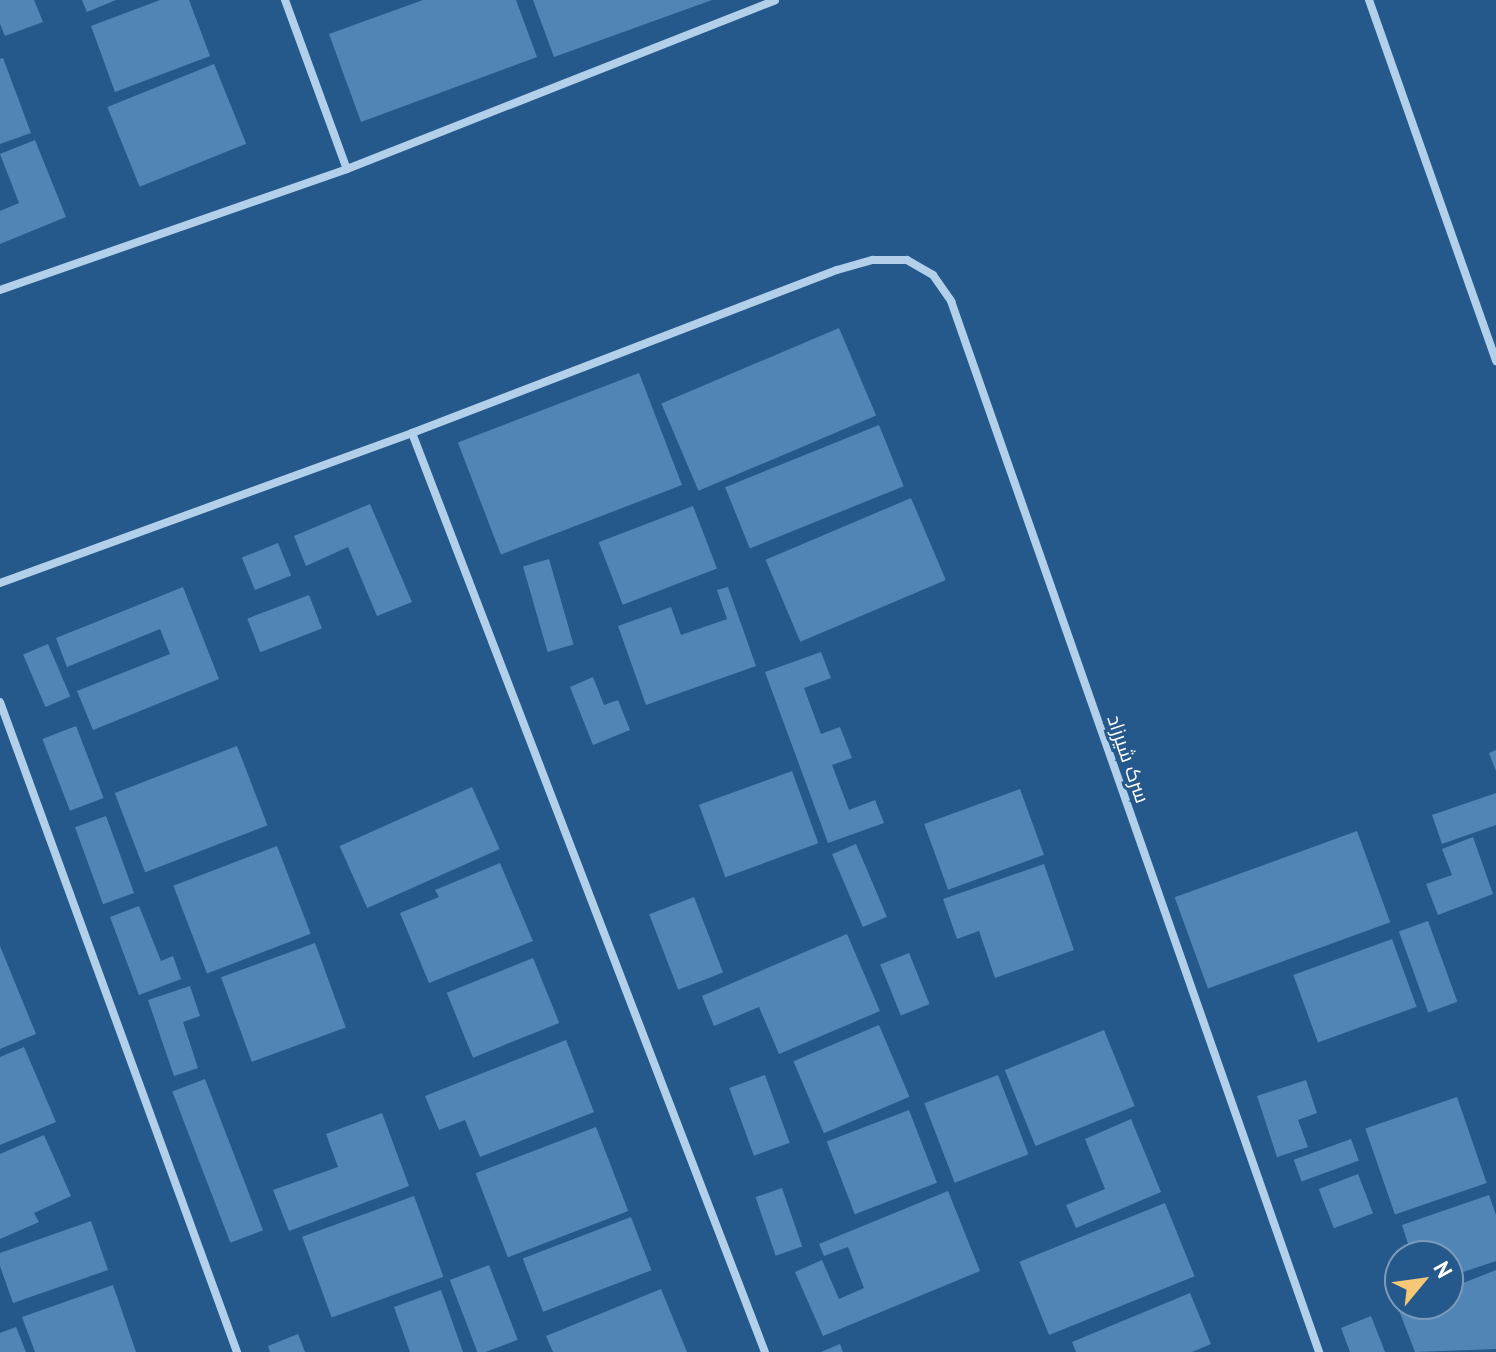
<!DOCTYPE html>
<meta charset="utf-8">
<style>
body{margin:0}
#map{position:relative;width:1496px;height:1352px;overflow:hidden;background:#25598c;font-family:"PT Sans",Cairo,sans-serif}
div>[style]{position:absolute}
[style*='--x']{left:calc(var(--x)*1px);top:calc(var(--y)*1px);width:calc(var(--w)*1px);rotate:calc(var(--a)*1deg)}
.building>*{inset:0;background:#5185b5;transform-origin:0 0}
.street>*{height:8px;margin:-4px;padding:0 4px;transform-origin:4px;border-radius:4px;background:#b3d0eb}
span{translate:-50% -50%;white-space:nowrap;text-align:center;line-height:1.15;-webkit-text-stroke:6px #25598c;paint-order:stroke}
.street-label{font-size:20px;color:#fff}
.north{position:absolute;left:1384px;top:1240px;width:80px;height:80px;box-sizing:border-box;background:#25598c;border:2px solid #7c9bba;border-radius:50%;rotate:61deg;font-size:22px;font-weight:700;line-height:32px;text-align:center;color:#fff}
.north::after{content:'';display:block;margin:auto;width:28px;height:36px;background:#f5c877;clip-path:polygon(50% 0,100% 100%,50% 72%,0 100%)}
</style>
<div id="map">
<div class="building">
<i style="clip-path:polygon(0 0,34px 0,43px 22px,5px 36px,0 24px)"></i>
<i style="clip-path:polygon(82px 0,116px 0,87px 12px)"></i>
<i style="clip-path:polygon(160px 0,189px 0,210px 56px,115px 92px,91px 26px)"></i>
<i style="clip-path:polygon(423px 0,516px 0,537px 57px,361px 122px,329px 34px)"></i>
<i style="clip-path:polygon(533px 0,712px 0,554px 57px)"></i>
<i style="clip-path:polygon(3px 58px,31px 133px,0 144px,0 59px)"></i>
<i style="left:214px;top:64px;width:86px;height:115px;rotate:68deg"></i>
<i style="clip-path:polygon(35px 140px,66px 217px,0 244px,0 211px,19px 203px,0 154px)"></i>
<i style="left:839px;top:328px;width:95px;height:193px;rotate:67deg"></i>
<i style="left:639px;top:373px;width:120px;height:194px;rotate:69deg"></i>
<i style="left:879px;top:425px;width:66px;height:166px;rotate:68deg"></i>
<i style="left:911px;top:498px;width:89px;height:158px;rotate:67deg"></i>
<i style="clip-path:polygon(370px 504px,412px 602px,377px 616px,348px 547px,306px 566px,294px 536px)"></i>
<i style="left:693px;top:506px;width:67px;height:101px;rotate:69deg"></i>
<i style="left:278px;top:543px;width:35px;height:39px;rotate:68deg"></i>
<i style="left:549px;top:559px;width:89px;height:27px;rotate:74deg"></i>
<i style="clip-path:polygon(183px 587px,219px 679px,93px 730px,77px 691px,170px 654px,160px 629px,67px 667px,56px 638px)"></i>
<i style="clip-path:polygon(728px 587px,756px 666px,646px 705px,618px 626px,671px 607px,681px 635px,727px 619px,717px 590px)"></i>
<i style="left:309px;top:595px;width:36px;height:66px;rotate:69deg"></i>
<i style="left:48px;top:644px;width:57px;height:27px;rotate:67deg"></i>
<i style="clip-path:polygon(821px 652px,831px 678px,804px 688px,821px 734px,840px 727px,852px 758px,832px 765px,849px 810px,875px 800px,884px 823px,828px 843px,765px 672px)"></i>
<i style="clip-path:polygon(593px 677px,604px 705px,618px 700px,630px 730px,593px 745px,570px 687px)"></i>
<i style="left:76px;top:726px;width:77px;height:36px;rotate:69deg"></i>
<i style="left:237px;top:746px;width:85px;height:131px;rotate:69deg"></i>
<i style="clip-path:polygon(1496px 750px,1496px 771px,1489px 753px)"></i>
<i style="left:792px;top:771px;width:77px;height:99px;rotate:70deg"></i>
<i style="left:472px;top:787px;width:68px;height:145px;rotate:66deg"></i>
<i style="left:1020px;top:789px;width:70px;height:102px;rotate:70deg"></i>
<i style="clip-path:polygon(1496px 793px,1496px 825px,1442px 844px,1432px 815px)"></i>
<i style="left:106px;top:816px;width:82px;height:33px;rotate:70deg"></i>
<i style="left:1357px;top:831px;width:97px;height:194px;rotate:70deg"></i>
<i style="clip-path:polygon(1473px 837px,1493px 894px,1438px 915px,1426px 884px,1452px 875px,1442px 849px)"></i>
<i style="left:856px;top:844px;width:79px;height:26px;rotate:67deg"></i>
<i style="left:277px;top:846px;width:94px;height:111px;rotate:69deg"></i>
<i style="clip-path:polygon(500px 863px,533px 941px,429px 983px,400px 913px,439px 897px,435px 890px)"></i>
<i style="clip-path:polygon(1044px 864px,1074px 950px,995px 978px,979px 931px,957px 939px,943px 899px)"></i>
<i style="left:694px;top:897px;width:81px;height:48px;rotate:69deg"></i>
<i style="clip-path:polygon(139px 906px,161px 961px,173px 956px,181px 979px,139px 995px,110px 917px)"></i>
<i style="left:1428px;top:921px;width:86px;height:31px;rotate:70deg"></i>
<i style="clip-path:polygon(847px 934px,880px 1011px,779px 1054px,759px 1007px,714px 1026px,702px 996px)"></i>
<i style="left:1392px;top:939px;width:72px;height:105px;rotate:70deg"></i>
<i style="left:315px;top:943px;width:90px;height:100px;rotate:70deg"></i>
<i style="clip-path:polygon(0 946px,36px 1034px,0 1049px)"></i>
<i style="left:909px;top:953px;width:55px;height:31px;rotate:68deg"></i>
<i style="left:533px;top:958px;width:70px;height:93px;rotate:68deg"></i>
<i style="clip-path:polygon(190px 986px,200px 1016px,183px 1022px,198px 1068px,174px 1076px,148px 1000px)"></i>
<i style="left:879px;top:1025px;width:78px;height:93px;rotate:67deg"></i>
<i style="left:1104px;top:1030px;width:82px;height:107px;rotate:68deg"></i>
<i style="clip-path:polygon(566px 1040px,594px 1112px,480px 1157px,465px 1120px,439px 1130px,425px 1096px)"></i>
<i style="clip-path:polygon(24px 1047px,56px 1122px,0 1145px,0 1057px)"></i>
<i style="left:765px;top:1075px;width:72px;height:38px;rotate:70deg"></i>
<i style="left:998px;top:1075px;width:85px;height:79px;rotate:69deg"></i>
<i style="left:205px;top:1079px;width:162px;height:35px;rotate:69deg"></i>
<i style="clip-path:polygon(1306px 1080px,1317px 1113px,1298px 1120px,1308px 1147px,1277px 1157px,1257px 1096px)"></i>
<i style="left:1457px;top:1097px;width:91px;height:97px;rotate:71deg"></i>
<i style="left:909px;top:1110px;width:78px;height:88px;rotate:69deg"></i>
<i style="clip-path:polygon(382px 1113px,409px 1186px,289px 1231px,273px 1190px,338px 1167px,326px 1134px)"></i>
<i style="clip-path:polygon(1131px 1119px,1161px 1192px,1076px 1228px,1066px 1205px,1105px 1189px,1085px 1139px)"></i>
<i style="left:596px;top:1127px;width:90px;height:129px;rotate:69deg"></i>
<i style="clip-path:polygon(44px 1135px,71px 1196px,34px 1213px,39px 1222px,0 1239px,0 1154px)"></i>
<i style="left:1351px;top:1139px;width:23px;height:61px;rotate:70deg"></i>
<i style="left:1358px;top:1174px;width:42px;height:42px;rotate:69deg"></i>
<i style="left:782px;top:1188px;width:62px;height:28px;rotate:71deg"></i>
<i style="clip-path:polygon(948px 1191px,980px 1271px,823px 1336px,795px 1272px,822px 1260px,839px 1299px,864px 1288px,848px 1247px,824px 1256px,819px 1244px)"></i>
<i style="clip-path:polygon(1489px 1195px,1496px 1215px,1496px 1261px,1448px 1277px,1448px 1256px,1412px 1256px,1402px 1225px)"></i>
<i style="left:414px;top:1196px;width:86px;height:119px;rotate:70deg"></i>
<i style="left:1165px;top:1203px;width:79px;height:157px;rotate:68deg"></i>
<i style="left:631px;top:1217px;width:57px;height:116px;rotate:69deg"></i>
<i style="clip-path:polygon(91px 1221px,108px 1270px,13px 1303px,0 1266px,0 1253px)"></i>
<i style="left:489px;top:1265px;width:80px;height:42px;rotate:69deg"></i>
<i style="clip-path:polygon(1496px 1270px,1496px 1349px,1415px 1352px,1398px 1308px,1408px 1304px,1448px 1304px,1448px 1289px)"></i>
<i style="clip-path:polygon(113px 1285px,136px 1352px,35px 1352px,22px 1317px)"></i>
<i style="clip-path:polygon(661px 1289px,687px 1352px,553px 1352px,546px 1336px)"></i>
<i style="clip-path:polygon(441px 1290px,463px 1352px,410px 1352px,394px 1307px)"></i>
<i style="clip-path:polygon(1190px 1293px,1211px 1344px,1192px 1352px,1076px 1352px,1072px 1342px)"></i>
<i style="clip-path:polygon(1371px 1316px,1385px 1352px,1350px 1352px,1341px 1328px)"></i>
<i style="clip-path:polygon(16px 1327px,26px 1352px,0 1352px,0 1333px)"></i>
<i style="clip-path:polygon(298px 1334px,305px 1352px,270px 1352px,268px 1346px)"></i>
<i style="clip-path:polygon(840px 1344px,843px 1352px,821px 1352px)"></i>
</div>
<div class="street">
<i style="--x:285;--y:0;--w:180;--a:69.9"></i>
<i style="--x:1369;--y:0;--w:383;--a:70.6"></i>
<i style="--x:0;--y:290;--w:367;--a:-19.2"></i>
<i style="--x:347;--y:169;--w:460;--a:-21.5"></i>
<i style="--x:412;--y:433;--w:984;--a:68.99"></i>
<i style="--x:0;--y:583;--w:438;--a:-20"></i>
<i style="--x:412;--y:433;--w:455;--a:-21"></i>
<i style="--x:837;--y:270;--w:37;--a:-16"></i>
<i style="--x:873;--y:260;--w:34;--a:0"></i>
<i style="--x:907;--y:260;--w:30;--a:30"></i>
<i style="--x:933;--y:275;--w:32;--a:55"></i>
<i style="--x:951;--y:301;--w:1114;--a:70.7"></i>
<i style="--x:0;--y:702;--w:692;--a:69.97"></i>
</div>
<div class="street-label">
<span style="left:1128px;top:759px;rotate:71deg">سرک شیرزاد</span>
</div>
<div class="north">N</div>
</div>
